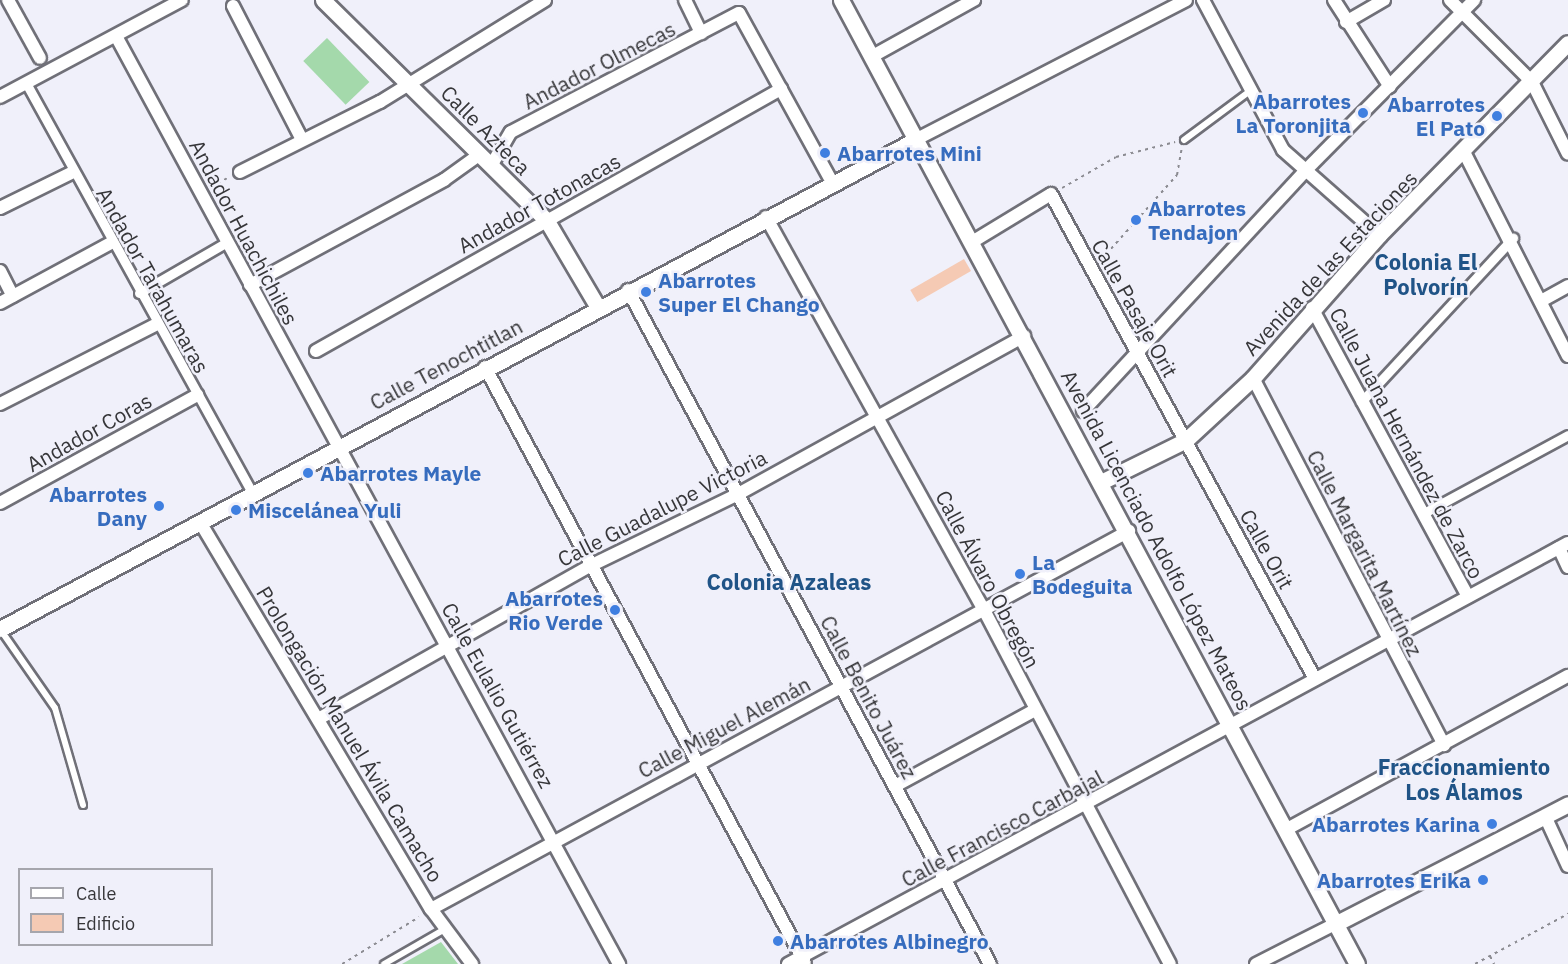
<!DOCTYPE html>
<meta charset="utf-8">
<style>
body{margin:0}
#map{position:relative;width:1568px;height:964px;overflow:hidden;background:#f0f0fa;font-family:"IBM Plex Sans",sans-serif}
div>[style]{position:absolute}
[style*='--x']{left:calc(var(--x)*1px);top:calc(var(--y)*1px);width:calc(var(--w)*1px);rotate:calc(var(--a)*1deg)}
.green>*{inset:0;background:#a4d9ab;transform-origin:0 0}
.building>*{inset:0;background:#f5cab4;transform-origin:0 0}
.path>*{height:2px;margin-top:-1px;transform-origin:0;background:repeating-linear-gradient(90deg,#8b8b91 0 3px,transparent 0 7.5px)}
.roads{filter:drop-shadow(2px 0 #707078) drop-shadow(-2px 0 #707078) drop-shadow(0 2px #707078) drop-shadow(0 -2px #707078)}
.service>*{height:6px;margin:-3px;padding:0 3px;transform-origin:3px;border-radius:3px;background:#fff}
.pedestrian>*{height:9px;margin:-4.5px;padding:0 4.5px;transform-origin:4.5px;border-radius:4.5px;background:#fff}
.minor>*{height:12px;margin:-6px;padding:0 6px;transform-origin:6px;border-radius:6px;background:#fff}
.tertiary>*{height:15px;margin:-7.5px;padding:0 7.5px;transform-origin:7.5px;border-radius:7.5px;background:#fff}
.dots>*{width:16px;height:16px;translate:-50% -50%;box-sizing:border-box;border:3px solid #f0f0fa;border-radius:50%}
span{translate:-50% -50%;white-space:nowrap;text-align:center;line-height:1.15;-webkit-text-stroke:5px #f0f0fa;paint-order:stroke}
.street-label{font-size:21px;color:#363639}
.shop-label{font-size:21px;color:#366cbe;font-weight:700}
.right{translate:-100% -50%;text-align:right}
.left{translate:0 -50%;text-align:left}
.neighbourhood-label{font-size:22px;color:#205487;font-weight:700}
.legend{position:absolute;left:18px;top:868px;width:195px;height:78px;box-sizing:border-box;background:#f0f0fa;border:2px solid #a6a6ad;margin:0;padding:8px 10px;list-style:none;font-size:18px;color:#363639}
.legend li{display:flex;align-items:center;gap:12px;height:30px}
.legend b{width:30px;border:2px solid #a6a6ad}
</style>
<div id="map">
<div class="green">
<i style="left:327px;top:38px;width:61px;height:33px;rotate:46deg"></i>
<i style="clip-path:polygon(441px 942px,458px 964px,402px 964px)"></i>
</div>
<div class="building">
<i style="left:964px;top:259px;width:14px;height:62px;rotate:60deg"></i>
</div>
<div class="path">
<i style="--x:211;--y:187;--w:18;--a:-29"></i>
<i style="--x:1062;--y:188;--w:62;--a:-29.9"></i>
<i style="--x:1116;--y:157;--w:61;--a:-14.3"></i>
<i style="--x:1101;--y:260;--w:114;--a:-48.2"></i>
<i style="--x:1177;--y:175;--w:27;--a:-80"></i>
<i style="--x:1490;--y:956;--w:9;--a:63"></i>
<i style="--x:342;--y:964;--w:90;--a:-31.4"></i>
<i style="--x:1475;--y:964;--w:106;--a:-28.3"></i>
</div>
<div class="roads">
<div class="service">
<i style="--x:1184;--y:140;--w:82;--a:-36.6"></i>
<i style="--x:0;--y:629;--w:96;--a:55.2"></i>
<i style="--x:55;--y:708;--w:101;--a:73.9"></i>
<i style="--x:384;--y:964;--w:70;--a:-29.8"></i>
</div>
<div class="pedestrian">
<i style="--x:26;--y:83;--w:468;--a:61.1"></i>
<i style="--x:139;--y:293;--w:102;--a:-30.1"></i>
<i style="--x:1361;--y:402;--w:224;--a:-47.2"></i>
<i style="--x:1422;--y:514;--w:166;--a:-28.4"></i>
</div>
<div class="minor">
<i style="--x:8;--y:0;--w:66;--a:61.1"></i>
<i style="--x:685;--y:0;--w:37;--a:64"></i>
<i style="--x:1203;--y:0;--w:170;--a:61.9"></i>
<i style="--x:1283;--y:150;--w:128;--a:41.5"></i>
<i style="--x:1334;--y:0;--w:103;--a:57.2"></i>
<i style="--x:1450;--y:0;--w:116;--a:45"></i>
<i style="--x:1532;--y:82;--w:80;--a:63.4"></i>
<i style="--x:233;--y:6;--w:148;--a:62.7"></i>
<i style="--x:1346;--y:22;--w:44;--a:-30.1"></i>
<i style="--x:116;--y:36;--w:1056;--a:61.54"></i>
<i style="--x:871;--y:57;--w:118;--a:-29"></i>
<i style="--x:0;--y:97;--w:206;--a:-28.1"></i>
<i style="--x:915;--y:140;--w:305;--a:-27.3"></i>
<i style="--x:1464;--y:152;--w:229;--a:63"></i>
<i style="--x:491;--y:166;--w:39;--a:-60"></i>
<i style="--x:511;--y:132;--w:257;--a:-27.6"></i>
<i style="--x:739;--y:13;--w:193;--a:61.2"></i>
<i style="--x:240;--y:172;--w:157;--a:-26.6"></i>
<i style="--x:380;--y:102;--w:194;--a:-31.7"></i>
<i style="--x:0;--y:208;--w:79;--a:-26.2"></i>
<i style="--x:766;--y:217;--w:447;--a:61"></i>
<i style="--x:983;--y:608;--w:402;--a:62.3"></i>
<i style="--x:972;--y:242;--w:92;--a:-31.3"></i>
<i style="--x:1051;--y:194;--w:550;--a:61.43"></i>
<i style="--x:0;--y:271;--w:28;--a:63"></i>
<i style="--x:250;--y:285;--w:221;--a:-28.4"></i>
<i style="--x:444;--y:180;--w:44;--a:-35.8"></i>
<i style="--x:628;--y:290;--w:765;--a:61.76"></i>
<i style="--x:1541;--y:301;--w:31;--a:-29"></i>
<i style="--x:0;--y:303;--w:126;--a:-28.4"></i>
<i style="--x:1312;--y:308;--w:328;--a:61.6"></i>
<i style="--x:316;--y:351;--w:534;--a:-29.4"></i>
<i style="--x:485;--y:367;--w:676;--a:61.77"></i>
<i style="--x:1253;--y:378;--w:414;--a:62.5"></i>
<i style="--x:0;--y:404;--w:176;--a:-27"></i>
<i style="--x:1083;--y:411;--w:328;--a:-47.2"></i>
<i style="--x:1306;--y:170;--w:239;--a:-45.3"></i>
<i style="--x:0;--y:503;--w:225;--a:-28.7"></i>
<i style="--x:200;--y:522;--w:451;--a:59.2"></i>
<i style="--x:431;--y:909;--w:69;--a:53.3"></i>
<i style="--x:1559;--y:548;--w:21;--a:65"></i>
<i style="--x:320;--y:718;--w:312;--a:-29.4"></i>
<i style="--x:592;--y:565;--w:162;--a:-25.9"></i>
<i style="--x:738;--y:494;--w:327;--a:-28.9"></i>
<i style="--x:895;--y:786;--w:159;--a:-28.5"></i>
<i style="--x:1545;--y:816;--w:55;--a:65.3"></i>
<i style="--x:1287;--y:829;--w:320;--a:-28.6"></i>
<i style="--x:431;--y:909;--w:794;--a:-28.44"></i>
<i style="--x:788;--y:964;--w:886;--a:-28.36"></i>
<i style="--x:1256;--y:964;--w:89;--a:-26.9"></i>
</div>
<div class="tertiary">
<i style="--x:323;--y:0;--w:315;--a:44.6"></i>
<i style="--x:547;--y:221;--w:99;--a:59.5"></i>
<i style="--x:841;--y:0;--w:1093;--a:61.84"></i>
<i style="--x:1101;--y:482;--w:95;--a:-26.3"></i>
<i style="--x:1186;--y:440;--w:91;--a:-42.8"></i>
<i style="--x:1253;--y:378;--w:191;--a:-48.6"></i>
<i style="--x:1379;--y:235;--w:269;--a:-45.5"></i>
<i style="--x:0;--y:629;--w:1037;--a:-28.12"></i>
<i style="--x:1335;--y:924;--w:262;--a:-27.2"></i>
</div>
</div>
<div class="dots">
<i style="left:1363px;top:113px;background:#3f7fe0"></i>
<i style="left:1497px;top:116px;background:#3f7fe0"></i>
<i style="left:825px;top:153px;background:#3f7fe0"></i>
<i style="left:1136px;top:220px;background:#3f7fe0"></i>
<i style="left:646px;top:292px;background:#3f7fe0"></i>
<i style="left:308px;top:473px;background:#3f7fe0"></i>
<i style="left:159px;top:506px;background:#3f7fe0"></i>
<i style="left:236px;top:510px;background:#3f7fe0"></i>
<i style="left:1020px;top:574px;background:#3f7fe0"></i>
<i style="left:615px;top:610px;background:#3f7fe0"></i>
<i style="left:1492px;top:824px;background:#3f7fe0"></i>
<i style="left:1483px;top:880px;background:#3f7fe0"></i>
<i style="left:778px;top:941px;background:#3f7fe0"></i>
</div>
<div class="street-label">
<span style="left:599px;top:65px;rotate:-27deg">Andador Olmecas</span>
<span style="left:486px;top:130px;rotate:45deg">Calle Azteca</span>
<span style="left:539px;top:203px;rotate:-29deg">Andador Totonacas</span>
<span style="left:244px;top:232px;rotate:62deg">Andador Huachichiles</span>
<span style="left:1330px;top:263px;rotate:-47deg">Avenida de las Estaciones</span>
<span style="left:153px;top:280px;rotate:61deg">Andador Tarahumaras</span>
<span style="left:1135px;top:308px;rotate:61deg">Calle Pasaje Orit</span>
<span style="left:446px;top:364px;rotate:-28deg">Calle Tenochtitlan</span>
<span style="left:89px;top:432px;rotate:-29deg">Andador Coras</span>
<span style="left:1407px;top:443px;rotate:62deg">Calle Juana Hernández de Zarco</span>
<span style="left:662px;top:508px;rotate:-27deg">Calle Guadalupe Victoria</span>
<span style="left:1157px;top:540px;rotate:62deg">Avenida Licenciado Adolfo López Mateos</span>
<span style="left:1267px;top:549px;rotate:61deg">Calle Orit</span>
<span style="left:1365px;top:553px;rotate:63deg">Calle Margarita Martínez</span>
<span style="left:988px;top:579px;rotate:62deg">Calle Álvaro Obregón</span>
<span style="left:498px;top:695px;rotate:61deg">Calle Eulalio Gutiérrez</span>
<span style="left:869px;top:697px;rotate:62deg">Calle Benito Juárez</span>
<span style="left:724px;top:727px;rotate:-28deg">Calle Miguel Alemán</span>
<span style="left:350px;top:734px;rotate:59deg">Prolongación Manuel Ávila Camacho</span>
<span style="left:1002px;top:828px;rotate:-28deg">Calle Francisco Carbajal</span>
</div>
<div class="shop-label">
<span class="right" style="left:1351px;top:113px">Abarrotes<br>La Toronjita</span>
<span class="right" style="left:1485px;top:116px">Abarrotes<br>El Pato</span>
<span class="left" style="left:837px;top:153px">Abarrotes Mini</span>
<span class="left" style="left:1148px;top:220px">Abarrotes<br>Tendajon</span>
<span class="left" style="left:658px;top:292px">Abarrotes<br>Super El Chango</span>
<span class="left" style="left:320px;top:473px">Abarrotes Mayle</span>
<span class="right" style="left:147px;top:506px">Abarrotes<br>Dany</span>
<span class="left" style="left:248px;top:510px">Miscelánea Yuli</span>
<span class="left" style="left:1032px;top:574px">La<br>Bodeguita</span>
<span class="right" style="left:603px;top:610px">Abarrotes<br>Rio Verde</span>
<span class="right" style="left:1480px;top:824px">Abarrotes Karina</span>
<span class="right" style="left:1471px;top:880px">Abarrotes Erika</span>
<span class="left" style="left:790px;top:941px">Abarrotes Albinegro</span>
</div>
<div class="neighbourhood-label">
<span style="left:1426px;top:274px">Colonia El<br>Polvorín</span>
<span style="left:789px;top:582px">Colonia Azaleas</span>
<span style="left:1464px;top:779px">Fraccionamiento<br>Los Álamos</span>
</div>
<ul class="legend">
<li><b style="height:8px;background:#fff"></b>Calle</li>
<li><b style="height:16px;background:#f5cab4"></b>Edificio</li>
</ul>
</div>
